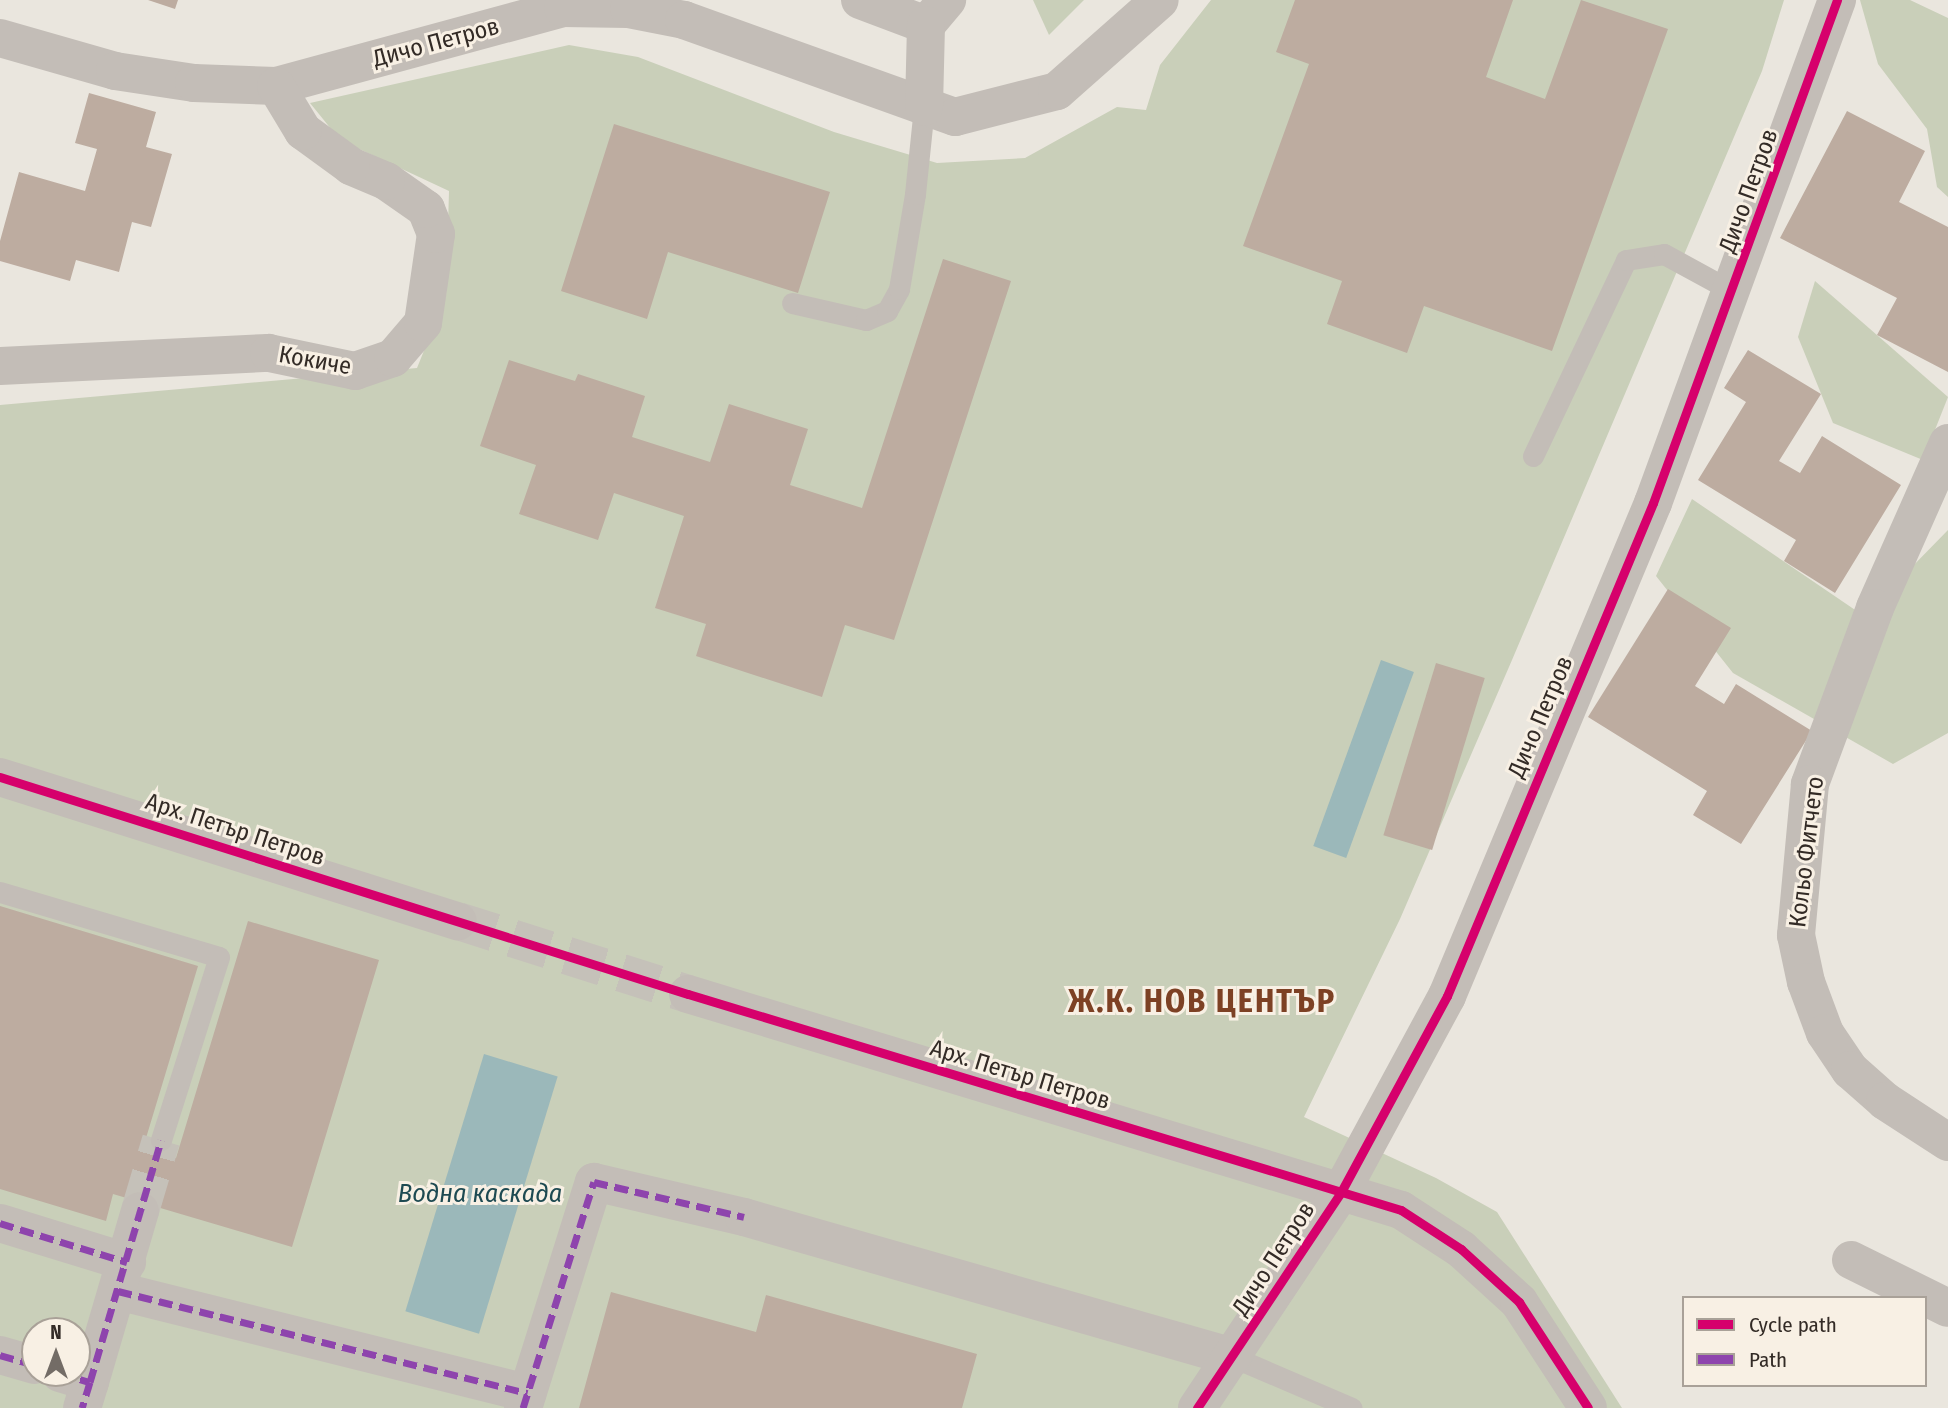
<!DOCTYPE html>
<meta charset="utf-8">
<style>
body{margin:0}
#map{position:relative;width:1948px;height:1408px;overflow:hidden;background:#eae6de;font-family:"Fira Sans Condensed",sans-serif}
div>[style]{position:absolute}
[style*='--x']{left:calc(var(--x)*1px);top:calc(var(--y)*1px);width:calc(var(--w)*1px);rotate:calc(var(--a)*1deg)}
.green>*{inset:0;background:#c9cfb9}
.water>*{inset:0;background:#9bb8ba;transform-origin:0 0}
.building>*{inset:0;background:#bdaca0;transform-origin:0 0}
.street-tunnel>*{height:38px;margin-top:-19px;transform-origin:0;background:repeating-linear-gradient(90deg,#c5c1b9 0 38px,transparent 0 57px)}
.lane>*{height:21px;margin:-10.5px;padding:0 10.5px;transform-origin:10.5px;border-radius:10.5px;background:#c3bdb7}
.street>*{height:38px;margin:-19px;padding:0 19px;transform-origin:19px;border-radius:19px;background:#c3bdb7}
.quiet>*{height:7px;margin-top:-3.5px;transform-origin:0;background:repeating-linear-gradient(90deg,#8e44ad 0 14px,transparent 0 21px)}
.cycleway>*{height:9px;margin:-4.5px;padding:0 4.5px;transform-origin:4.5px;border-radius:4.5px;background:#d6006c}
span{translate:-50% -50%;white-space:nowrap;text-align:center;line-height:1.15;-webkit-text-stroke:6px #f8f0e4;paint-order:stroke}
.street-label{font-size:24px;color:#332b26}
.water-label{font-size:26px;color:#1e4a52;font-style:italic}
.district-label{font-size:32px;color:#7d4124;font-weight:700;letter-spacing:2px}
.legend{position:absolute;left:1682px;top:1296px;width:245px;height:91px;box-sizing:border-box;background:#f8f0e4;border:2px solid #a9a198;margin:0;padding:9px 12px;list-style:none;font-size:21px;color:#332b26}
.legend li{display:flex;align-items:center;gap:14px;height:35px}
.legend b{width:35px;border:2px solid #a9a198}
.north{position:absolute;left:21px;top:1317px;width:70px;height:70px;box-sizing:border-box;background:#f8f0e4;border:2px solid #a9a198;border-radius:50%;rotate:0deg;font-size:19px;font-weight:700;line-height:28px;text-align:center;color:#332b26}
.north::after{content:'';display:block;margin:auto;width:24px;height:32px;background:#736c66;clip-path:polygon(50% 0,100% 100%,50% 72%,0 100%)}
</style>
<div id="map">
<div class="green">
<i style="clip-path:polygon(1033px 0,1084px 0,1049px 35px)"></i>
<i style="clip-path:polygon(evenodd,1211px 0,1784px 0,1762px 71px,1512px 660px,1400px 919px,1304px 1117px,1436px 1178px,1497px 1212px,1622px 1408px,0 1408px,0 405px,417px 368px,446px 296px,449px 191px,340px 140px,310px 103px,569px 45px,638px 57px,834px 132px,937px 163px,1025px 158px,1117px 107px,1146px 110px,1160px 65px,1211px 0,35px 1331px,77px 1331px,77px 1373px,35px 1373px,35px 1331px)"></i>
<i style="clip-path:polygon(1860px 0,1910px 0,1948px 18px,1948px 197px,1937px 187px,1927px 129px,1878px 64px)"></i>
<i style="clip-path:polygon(1815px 281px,1948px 397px,1923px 460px,1833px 423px,1798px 337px)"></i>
<i style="clip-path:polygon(1692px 499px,1864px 616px,1948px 530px,1948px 733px,1893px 764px,1733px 673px,1656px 576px)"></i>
</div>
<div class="water">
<i style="left:1381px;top:660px;width:35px;height:198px;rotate:20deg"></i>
<i style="left:484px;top:1054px;width:77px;height:269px;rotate:17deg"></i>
</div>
<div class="building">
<i style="clip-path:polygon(148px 0,178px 0,175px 9px)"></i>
<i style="clip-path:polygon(1295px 0,1513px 0,1486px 77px,1545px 99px,1581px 0,1668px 29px,1552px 351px,1424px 306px,1407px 353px,1327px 324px,1342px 281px,1243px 246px,1309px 64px,1276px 52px)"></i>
<i style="clip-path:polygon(89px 93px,156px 112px,146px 147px,172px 154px,151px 227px,132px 222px,119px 272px,76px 260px,70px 281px,0 261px,0 241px,19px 172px,85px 191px,97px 149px,75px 143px)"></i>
<i style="clip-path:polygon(1847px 111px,1925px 151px,1899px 202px,1948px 227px,1948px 372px,1877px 335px,1897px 298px,1780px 238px)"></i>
<i style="clip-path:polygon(614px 124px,830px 192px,798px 293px,668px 252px,647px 319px,561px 291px)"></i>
<i style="clip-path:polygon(943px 259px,1011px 281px,894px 640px,845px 625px,822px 697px,696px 656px,706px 624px,655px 608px,684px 516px,614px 493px,598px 540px,519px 514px,536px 465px,480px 446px,509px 360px,575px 381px,578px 374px,645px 396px,632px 437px,710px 462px,729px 404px,808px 429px,790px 485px,862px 508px)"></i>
<i style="clip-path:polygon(1748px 350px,1821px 394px,1779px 461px,1800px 473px,1822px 436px,1901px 485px,1835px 593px,1784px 561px,1796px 540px,1698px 480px,1746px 402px,1724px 388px)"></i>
<i style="clip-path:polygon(1668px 589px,1731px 628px,1695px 686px,1724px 704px,1736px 684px,1812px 731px,1741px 844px,1693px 815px,1707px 791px,1588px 717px)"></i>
<i style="left:1436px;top:663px;width:51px;height:180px;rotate:17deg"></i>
<i style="clip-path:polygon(0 906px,198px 966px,143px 1148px,176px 1158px,248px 921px,379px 960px,292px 1247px,113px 1194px,106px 1221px,0 1189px)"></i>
<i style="clip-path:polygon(611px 1292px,756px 1332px,766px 1295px,977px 1354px,962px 1408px,579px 1408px)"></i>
</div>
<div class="street-tunnel">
<i style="--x:458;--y:921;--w:241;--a:17.6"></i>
<i style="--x:140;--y:1211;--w:74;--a:-73.5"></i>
</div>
<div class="lane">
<i style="--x:792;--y:303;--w:76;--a:12.9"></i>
<i style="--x:866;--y:320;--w:23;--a:-23"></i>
<i style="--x:887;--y:311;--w:25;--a:-61"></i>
<i style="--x:899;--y:289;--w:96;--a:-80.4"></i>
<i style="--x:915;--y:194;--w:87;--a:-84.1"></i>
<i style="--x:1533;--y:456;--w:217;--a:-64.6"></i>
<i style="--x:1626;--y:260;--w:38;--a:-9"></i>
<i style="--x:1664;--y:254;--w:77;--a:28.6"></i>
<i style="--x:0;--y:892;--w:228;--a:16.5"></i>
<i style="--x:219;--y:957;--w:192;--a:107.6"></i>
<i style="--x:1233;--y:1357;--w:129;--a:23.2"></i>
</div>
<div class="street">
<i style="--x:860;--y:0;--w:71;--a:20.7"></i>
<i style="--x:926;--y:25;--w:33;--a:-50"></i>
<i style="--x:0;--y:38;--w:120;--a:16"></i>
<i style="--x:115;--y:71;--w:80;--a:8.6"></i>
<i style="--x:194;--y:83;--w:82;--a:2.1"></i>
<i style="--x:276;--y:86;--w:297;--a:-15.2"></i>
<i style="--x:563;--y:8;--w:66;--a:0.9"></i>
<i style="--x:629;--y:9;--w:56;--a:11.3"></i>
<i style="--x:684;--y:20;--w:288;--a:19.7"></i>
<i style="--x:955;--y:117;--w:105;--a:-14.3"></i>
<i style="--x:1057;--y:91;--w:137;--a:-41.5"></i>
<i style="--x:924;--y:107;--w:82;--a:-88.6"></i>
<i style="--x:0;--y:366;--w:269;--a:-2.8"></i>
<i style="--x:269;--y:353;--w:88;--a:11.8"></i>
<i style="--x:355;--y:371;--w:40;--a:-18.9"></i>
<i style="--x:393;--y:358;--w:46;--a:-49.4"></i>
<i style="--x:423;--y:323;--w:90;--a:-81.7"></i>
<i style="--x:436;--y:234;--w:27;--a:-112"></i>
<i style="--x:426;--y:209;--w:49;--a:-145"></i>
<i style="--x:386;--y:181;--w:38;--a:-157"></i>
<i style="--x:351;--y:166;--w:59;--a:-143.9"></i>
<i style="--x:303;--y:131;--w:52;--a:-121"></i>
<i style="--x:1948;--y:443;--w:180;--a:113.9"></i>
<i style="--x:1875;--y:608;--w:188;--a:110.3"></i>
<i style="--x:1810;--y:784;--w:152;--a:95.3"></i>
<i style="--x:1796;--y:935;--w:48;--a:78"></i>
<i style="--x:1806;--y:982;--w:54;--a:69.6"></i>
<i style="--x:1825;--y:1033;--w:45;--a:56"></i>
<i style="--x:1850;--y:1070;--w:47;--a:41.5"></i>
<i style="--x:1885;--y:1101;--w:75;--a:33.1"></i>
<i style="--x:0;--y:777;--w:480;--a:17.5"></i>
<i style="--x:688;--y:994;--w:745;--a:16.85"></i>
<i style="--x:1401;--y:1210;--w:72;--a:33"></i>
<i style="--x:1461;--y:1249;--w:79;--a:42.4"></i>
<i style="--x:1519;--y:1302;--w:126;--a:56.9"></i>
<i style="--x:0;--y:1223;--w:133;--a:17.1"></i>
<i style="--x:1851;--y:1260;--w:108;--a:26.3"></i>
<i style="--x:118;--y:1291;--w:422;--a:14"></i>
<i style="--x:0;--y:1355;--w:36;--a:16"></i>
<i style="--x:60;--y:1373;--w:31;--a:17"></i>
<i style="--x:90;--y:1382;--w:27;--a:107"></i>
<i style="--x:90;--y:1382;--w:178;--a:-73.7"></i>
<i style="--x:523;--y:1408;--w:237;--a:-72.6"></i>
<i style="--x:594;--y:1182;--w:154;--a:13.1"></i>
<i style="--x:744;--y:1217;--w:509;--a:15.98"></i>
<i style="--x:1197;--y:1408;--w:260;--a:-56.3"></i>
<i style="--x:1341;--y:1192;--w:223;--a:-61.6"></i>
<i style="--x:1447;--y:996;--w:534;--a:-67.32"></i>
<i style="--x:1653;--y:503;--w:536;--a:-69.91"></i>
</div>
<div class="quiet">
<i style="--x:0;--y:1223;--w:133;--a:17.1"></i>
<i style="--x:118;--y:1291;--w:422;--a:14"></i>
<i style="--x:0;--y:1355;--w:36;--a:16"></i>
<i style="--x:60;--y:1373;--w:31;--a:17"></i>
<i style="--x:90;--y:1382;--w:27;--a:107"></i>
<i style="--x:90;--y:1382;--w:252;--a:-73.6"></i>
<i style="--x:523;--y:1408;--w:237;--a:-72.6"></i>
<i style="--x:594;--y:1182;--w:154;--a:13.1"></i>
</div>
<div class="cycleway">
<i style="--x:0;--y:777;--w:721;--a:17.51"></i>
<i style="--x:688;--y:994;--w:745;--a:16.85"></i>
<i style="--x:1401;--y:1210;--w:72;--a:33"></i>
<i style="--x:1461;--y:1249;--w:79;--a:42.4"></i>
<i style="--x:1519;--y:1302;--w:126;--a:56.9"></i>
<i style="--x:1197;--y:1408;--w:260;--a:-56.3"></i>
<i style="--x:1341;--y:1192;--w:223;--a:-61.6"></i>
<i style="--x:1447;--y:996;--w:534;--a:-67.32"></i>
<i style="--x:1653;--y:503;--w:536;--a:-69.91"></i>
</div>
<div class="street-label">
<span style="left:436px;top:43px;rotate:-15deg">Дичо Петров</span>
<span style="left:1749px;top:191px;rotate:-70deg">Дичо Петров</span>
<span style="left:315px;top:361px;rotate:10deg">Кокиче</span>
<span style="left:1541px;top:717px;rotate:-67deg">Дичо Петров</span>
<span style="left:235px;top:830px;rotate:18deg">Арх. Петър Петров</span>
<span style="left:1807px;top:852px;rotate:-83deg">Кольо Фитчето</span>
<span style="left:1020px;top:1075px;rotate:17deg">Арх. Петър Петров</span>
<span style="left:1274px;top:1259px;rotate:-57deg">Дичо Петров</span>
</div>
<div class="water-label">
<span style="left:480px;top:1194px">Водна каскада</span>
</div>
<div class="district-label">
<span style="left:1202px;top:1001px">Ж.К. НОВ ЦЕНТЪР</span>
</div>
<ul class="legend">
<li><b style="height:9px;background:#d6006c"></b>Cycle path</li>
<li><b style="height:9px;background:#8e44ad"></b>Path</li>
</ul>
<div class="north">N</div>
</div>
